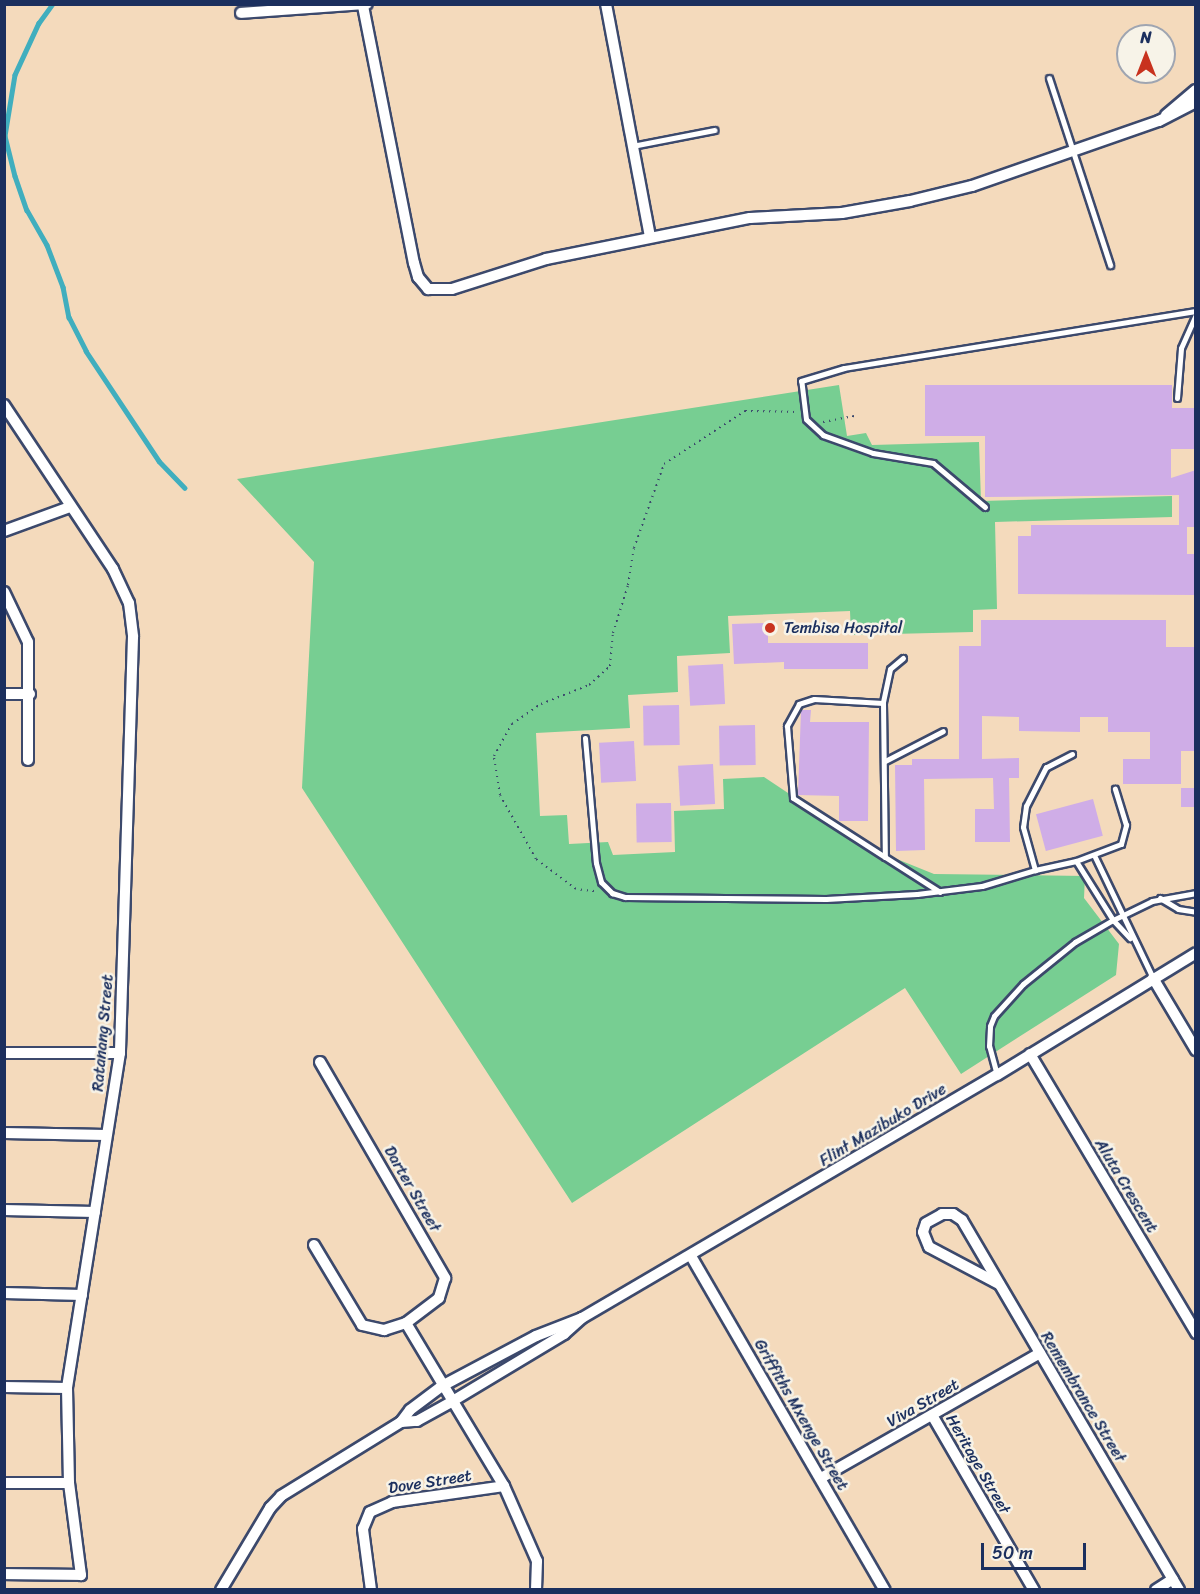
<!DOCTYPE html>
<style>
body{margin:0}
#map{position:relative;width:1200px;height:1594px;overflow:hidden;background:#f4dabc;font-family:Sriracha,sans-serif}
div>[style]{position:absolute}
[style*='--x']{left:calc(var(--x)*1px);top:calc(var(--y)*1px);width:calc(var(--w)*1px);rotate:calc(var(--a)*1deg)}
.green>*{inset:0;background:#77ce92}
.stream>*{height:4.5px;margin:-2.25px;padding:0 2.25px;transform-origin:2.25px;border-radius:2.25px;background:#40aebe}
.building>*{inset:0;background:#cfade7;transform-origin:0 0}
.path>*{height:2px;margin-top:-1px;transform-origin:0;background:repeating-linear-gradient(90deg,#3c496c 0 1.5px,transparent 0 6px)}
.roads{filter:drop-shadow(2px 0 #3c496c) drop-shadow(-2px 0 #3c496c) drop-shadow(0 2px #3c496c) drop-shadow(0 -2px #3c496c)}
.lane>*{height:5px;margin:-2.5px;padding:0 2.5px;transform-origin:2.5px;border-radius:2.5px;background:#fff}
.street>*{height:10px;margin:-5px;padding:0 5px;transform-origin:5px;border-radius:5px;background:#fff}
.dots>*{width:16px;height:16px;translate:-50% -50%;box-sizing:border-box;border:3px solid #f7f3e8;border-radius:50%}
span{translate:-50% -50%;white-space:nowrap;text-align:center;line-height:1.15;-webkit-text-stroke:5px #f7f3e8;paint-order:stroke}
.poi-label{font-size:16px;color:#1b2f5e}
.left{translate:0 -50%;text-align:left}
.street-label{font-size:16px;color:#1b2f5e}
.frame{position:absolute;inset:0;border:6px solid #1b2f5e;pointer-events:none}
.north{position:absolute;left:1116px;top:24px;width:60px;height:60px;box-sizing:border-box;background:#f7f3e8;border:2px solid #9fa5b1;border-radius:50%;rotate:0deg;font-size:16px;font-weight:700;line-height:24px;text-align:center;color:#1b2f5e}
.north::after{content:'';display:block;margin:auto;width:21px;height:27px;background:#c8321e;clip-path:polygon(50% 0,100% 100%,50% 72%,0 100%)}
.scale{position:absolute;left:981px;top:1543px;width:105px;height:27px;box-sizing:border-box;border:3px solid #1b2f5e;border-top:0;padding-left:8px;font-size:18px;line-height:21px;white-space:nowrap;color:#1b2f5e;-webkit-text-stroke:4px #f7f3e8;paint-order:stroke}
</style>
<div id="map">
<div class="green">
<i style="clip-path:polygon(839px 385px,847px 436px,866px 433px,872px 445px,979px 442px,981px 501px,1172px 496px,1172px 517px,995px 522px,997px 609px,973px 610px,973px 632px,851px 635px,850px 611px,728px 616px,730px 653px,677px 656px,678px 692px,628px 695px,630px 728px,536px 733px,540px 816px,567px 815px,569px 844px,608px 842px,613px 855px,675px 852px,674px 811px,724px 809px,723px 779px,764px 777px,872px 849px,934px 874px,1085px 876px,1084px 898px,1119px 944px,1116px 975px,961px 1074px,905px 988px,572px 1203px,302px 788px,314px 562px,237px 479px)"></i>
</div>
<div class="stream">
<i style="--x:53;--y:4;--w:24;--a:126"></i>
<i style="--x:39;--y:23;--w:57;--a:114.8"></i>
<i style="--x:15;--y:75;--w:62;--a:99.3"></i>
<i style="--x:5;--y:136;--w:41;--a:76"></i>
<i style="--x:15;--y:176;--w:36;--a:71"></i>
<i style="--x:27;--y:210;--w:40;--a:60.3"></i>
<i style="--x:47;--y:245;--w:45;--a:69.1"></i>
<i style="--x:63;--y:287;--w:31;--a:79"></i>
<i style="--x:69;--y:317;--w:38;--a:63"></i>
<i style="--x:86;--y:351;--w:132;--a:56.4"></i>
<i style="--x:159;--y:461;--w:37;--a:46"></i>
</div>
<div class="building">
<i style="clip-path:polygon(925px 385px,1172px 385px,1172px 408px,1196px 408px,1196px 449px,1171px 449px,1171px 478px,1196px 470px,1196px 527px,1187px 527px,1187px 554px,1196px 554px,1196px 595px,1018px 594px,1018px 536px,1031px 536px,1031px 525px,1179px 525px,1179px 495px,985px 497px,985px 436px,925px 436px)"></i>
<i style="clip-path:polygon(981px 620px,1166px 620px,1166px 647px,1196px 647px,1196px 751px,1181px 751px,1181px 784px,1123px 784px,1123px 759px,1150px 759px,1150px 732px,1108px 732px,1108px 717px,1080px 717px,1080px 732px,1019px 731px,1019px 717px,982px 716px,982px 759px,1019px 758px,1019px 778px,1009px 778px,1010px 842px,975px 842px,975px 809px,994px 809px,993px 778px,924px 779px,925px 850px,896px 851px,895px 765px,912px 765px,912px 759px,959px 759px,959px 646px,981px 646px)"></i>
<i style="clip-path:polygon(768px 623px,768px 643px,868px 643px,868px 669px,784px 669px,784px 662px,734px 664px,732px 624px)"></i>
<i style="left:723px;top:664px;width:40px;height:35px;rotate:87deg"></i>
<i style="left:679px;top:705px;width:40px;height:36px;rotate:89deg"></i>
<i style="clip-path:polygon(801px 710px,811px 710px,810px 722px,869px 722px,868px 821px,839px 821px,839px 796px,798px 795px)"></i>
<i style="left:755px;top:725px;width:40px;height:36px;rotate:89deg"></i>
<i style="left:634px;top:741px;width:40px;height:35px;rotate:87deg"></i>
<i style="left:713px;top:764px;width:40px;height:35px;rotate:87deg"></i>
<i style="left:1181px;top:788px;width:15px;height:19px"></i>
<i style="left:1093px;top:799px;width:38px;height:59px;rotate:75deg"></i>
<i style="left:671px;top:803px;width:39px;height:35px;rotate:89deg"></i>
</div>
<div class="path">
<i style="--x:823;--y:422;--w:32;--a:-11"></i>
<i style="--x:594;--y:891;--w:18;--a:-174"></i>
<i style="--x:576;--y:889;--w:50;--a:-143.1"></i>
<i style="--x:536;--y:859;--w:73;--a:-119.4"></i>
<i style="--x:500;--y:795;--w:39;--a:-99"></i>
<i style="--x:494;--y:756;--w:37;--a:-61"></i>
<i style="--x:512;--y:724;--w:35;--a:-35"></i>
<i style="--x:541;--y:704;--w:52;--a:-21.6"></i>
<i style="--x:589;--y:685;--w:28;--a:-42"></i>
<i style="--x:610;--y:666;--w:33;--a:-85"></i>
<i style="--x:613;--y:633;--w:50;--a:-72.6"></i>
<i style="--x:628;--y:585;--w:37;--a:-81"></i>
<i style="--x:634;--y:548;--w:89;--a:-70.3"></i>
<i style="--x:664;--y:464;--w:97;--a:-33.2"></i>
<i style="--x:745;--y:411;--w:51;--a:1.1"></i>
</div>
<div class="roads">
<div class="lane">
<i style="--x:1049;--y:78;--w:197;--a:71.9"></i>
<i style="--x:632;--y:146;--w:84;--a:-11"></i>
<i style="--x:1177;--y:398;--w:50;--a:-85.4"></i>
<i style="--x:1181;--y:348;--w:37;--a:-66"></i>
<i style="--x:985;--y:507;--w:68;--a:-139.8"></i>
<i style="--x:933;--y:463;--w:61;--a:-170.5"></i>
<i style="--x:873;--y:453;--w:53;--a:-160.2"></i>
<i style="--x:823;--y:435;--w:23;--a:-137"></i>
<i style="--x:806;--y:419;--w:38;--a:-97"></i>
<i style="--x:801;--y:381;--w:45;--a:-16.8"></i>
<i style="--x:844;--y:368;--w:357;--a:-9.2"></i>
<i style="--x:903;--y:658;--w:17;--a:140"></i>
<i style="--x:890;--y:669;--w:35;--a:102"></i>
<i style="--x:883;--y:703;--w:154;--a:89.3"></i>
<i style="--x:885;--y:857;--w:65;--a:32.5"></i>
<i style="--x:883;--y:703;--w:69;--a:-176.7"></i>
<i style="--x:814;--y:699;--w:16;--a:162"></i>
<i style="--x:799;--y:704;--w:25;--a:119"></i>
<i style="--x:787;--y:726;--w:72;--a:85.2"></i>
<i style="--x:793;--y:798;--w:109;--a:32.7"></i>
<i style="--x:585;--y:738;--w:125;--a:85"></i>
<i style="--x:596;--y:863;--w:20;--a:75"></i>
<i style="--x:601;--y:882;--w:16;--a:45"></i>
<i style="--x:612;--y:893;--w:14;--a:17"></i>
<i style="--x:625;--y:897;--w:201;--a:0.6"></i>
<i style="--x:826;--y:899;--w:91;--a:-3.1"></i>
<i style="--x:917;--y:894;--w:65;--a:-7"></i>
<i style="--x:982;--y:886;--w:55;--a:-16.8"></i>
<i style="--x:1072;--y:754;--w:29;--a:153"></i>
<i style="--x:1046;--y:767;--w:44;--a:117.1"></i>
<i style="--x:1026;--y:806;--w:21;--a:98"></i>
<i style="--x:1023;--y:827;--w:45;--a:74.4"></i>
<i style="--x:1035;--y:870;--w:42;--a:-12.4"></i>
<i style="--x:1076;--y:861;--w:48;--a:-20.7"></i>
<i style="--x:1121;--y:844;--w:20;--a:-75"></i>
<i style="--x:1126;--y:825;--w:38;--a:-107"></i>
<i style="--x:885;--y:761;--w:65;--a:-27.3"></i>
<i style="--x:1094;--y:855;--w:136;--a:64.4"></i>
<i style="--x:1076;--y:861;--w:70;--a:57.9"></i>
<i style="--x:1113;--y:920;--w:25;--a:47"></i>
<i style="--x:1160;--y:898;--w:21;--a:31"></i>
<i style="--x:1178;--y:909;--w:18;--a:9"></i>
<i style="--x:997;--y:1075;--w:30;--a:-105"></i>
<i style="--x:989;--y:1046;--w:20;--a:-87"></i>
<i style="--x:990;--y:1026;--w:11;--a:-68"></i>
<i style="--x:994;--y:1016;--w:43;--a:-47.8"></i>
<i style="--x:1023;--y:984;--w:67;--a:-38.9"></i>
<i style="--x:1075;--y:942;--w:44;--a:-30.1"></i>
<i style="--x:1113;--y:920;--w:43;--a:-26"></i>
<i style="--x:1152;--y:901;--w:45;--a:-10.3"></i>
</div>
<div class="street">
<i style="--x:606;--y:4;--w:237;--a:79.3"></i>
<i style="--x:363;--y:6;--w:262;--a:78.8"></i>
<i style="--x:414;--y:263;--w:15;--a:74"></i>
<i style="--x:418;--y:277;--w:16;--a:50"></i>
<i style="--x:428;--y:289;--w:24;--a:0"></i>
<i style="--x:452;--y:289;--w:99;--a:-17.7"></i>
<i style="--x:546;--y:259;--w:208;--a:-11.4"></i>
<i style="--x:750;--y:218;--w:92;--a:-3.1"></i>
<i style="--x:842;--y:213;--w:69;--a:-10"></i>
<i style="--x:910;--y:201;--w:64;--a:-13.6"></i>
<i style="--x:972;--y:186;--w:198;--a:-19.2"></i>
<i style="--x:1159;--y:121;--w:42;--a:-27.2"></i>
<i style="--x:241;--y:13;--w:126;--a:-4.1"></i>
<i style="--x:1166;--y:115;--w:39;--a:-40"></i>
<i style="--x:4;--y:405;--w:197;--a:56.4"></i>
<i style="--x:113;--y:569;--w:38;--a:65"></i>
<i style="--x:129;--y:603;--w:34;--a:83"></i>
<i style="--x:133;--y:637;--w:416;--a:91.8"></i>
<i style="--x:120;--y:1053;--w:339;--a:99"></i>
<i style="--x:67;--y:1388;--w:95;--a:88.8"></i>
<i style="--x:69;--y:1483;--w:93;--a:82.6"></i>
<i style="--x:81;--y:1575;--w:77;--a:-179.3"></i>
<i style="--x:4;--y:531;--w:70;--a:-20"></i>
<i style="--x:4;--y:592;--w:55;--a:64.4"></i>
<i style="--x:28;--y:642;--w:118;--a:90"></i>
<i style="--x:4;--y:694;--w:26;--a:0"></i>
<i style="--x:1153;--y:978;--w:84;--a:59.2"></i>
<i style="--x:4;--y:1053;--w:116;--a:0"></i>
<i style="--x:1030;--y:1054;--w:325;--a:59.2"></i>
<i style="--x:320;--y:1062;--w:250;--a:59.9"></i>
<i style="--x:445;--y:1278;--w:21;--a:107"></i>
<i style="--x:439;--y:1298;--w:41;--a:142.9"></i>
<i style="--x:406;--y:1323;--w:190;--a:59"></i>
<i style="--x:504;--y:1486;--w:82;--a:66.3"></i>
<i style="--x:537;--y:1561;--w:29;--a:92"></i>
<i style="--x:4;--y:1133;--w:102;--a:1.1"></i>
<i style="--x:4;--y:1210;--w:91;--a:1.3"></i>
<i style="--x:314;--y:1245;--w:93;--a:59"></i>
<i style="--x:362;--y:1325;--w:23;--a:13"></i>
<i style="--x:384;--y:1330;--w:23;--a:-18"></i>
<i style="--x:691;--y:1256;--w:386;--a:59.9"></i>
<i style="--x:999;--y:1284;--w:79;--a:-152.1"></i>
<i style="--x:929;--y:1247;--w:16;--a:-112"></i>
<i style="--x:923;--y:1232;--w:9;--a:-72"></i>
<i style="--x:926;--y:1223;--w:18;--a:-29"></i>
<i style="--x:942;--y:1214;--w:11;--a:0"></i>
<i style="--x:953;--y:1214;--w:11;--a:34"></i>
<i style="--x:962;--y:1220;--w:429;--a:59.6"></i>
<i style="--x:4;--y:1293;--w:78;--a:1.5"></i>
<i style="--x:4;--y:1387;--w:63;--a:0.9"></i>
<i style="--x:932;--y:1415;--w:203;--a:59.8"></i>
<i style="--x:401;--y:1422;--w:16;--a:-4"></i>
<i style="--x:417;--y:1421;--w:39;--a:-29"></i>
<i style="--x:451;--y:1402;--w:132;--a:-31"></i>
<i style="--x:564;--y:1334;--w:24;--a:-42"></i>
<i style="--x:582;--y:1318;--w:481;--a:-30.4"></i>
<i style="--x:997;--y:1075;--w:233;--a:-31.5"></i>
<i style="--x:821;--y:1478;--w:252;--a:-29.7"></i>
<i style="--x:4;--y:1483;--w:65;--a:0"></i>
<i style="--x:221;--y:1590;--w:96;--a:-59.1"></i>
<i style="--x:270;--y:1508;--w:16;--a:-47"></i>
<i style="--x:281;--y:1496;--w:141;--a:-31.7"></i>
<i style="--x:401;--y:1422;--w:15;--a:-53"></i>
<i style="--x:410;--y:1410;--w:40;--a:-37"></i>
<i style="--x:442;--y:1386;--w:106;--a:-28"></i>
<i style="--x:536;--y:1336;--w:49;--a:-21.4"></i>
<i style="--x:371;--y:1590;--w:62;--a:-97.5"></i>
<i style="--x:363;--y:1529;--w:18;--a:-68"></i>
<i style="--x:370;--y:1512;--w:24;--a:-24"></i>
<i style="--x:392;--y:1502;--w:113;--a:-8.1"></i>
<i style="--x:1156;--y:1590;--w:20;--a:-33"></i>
</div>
</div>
<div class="dots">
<i style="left:770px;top:628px;background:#c8321e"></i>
</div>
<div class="poi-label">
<span class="left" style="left:784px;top:628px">Tembisa Hospital</span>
</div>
<div class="street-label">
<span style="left:103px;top:1033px;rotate:-85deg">Ratanang Street</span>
<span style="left:883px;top:1125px;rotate:-31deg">Flint Mazibuko Drive</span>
<span style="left:1126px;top:1186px;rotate:59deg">Aluta Crescent</span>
<span style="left:412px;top:1189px;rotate:60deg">Darter Street</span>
<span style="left:1083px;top:1397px;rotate:59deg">Remembrance Street</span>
<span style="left:923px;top:1403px;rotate:-30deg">Viva Street</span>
<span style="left:801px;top:1415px;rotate:60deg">Griffiths Mxenge Street</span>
<span style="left:978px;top:1464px;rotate:60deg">Heritage Street</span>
<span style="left:430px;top:1482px;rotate:-9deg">Dove Street</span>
</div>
<div class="frame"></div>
<div class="north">N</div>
<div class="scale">50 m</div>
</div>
